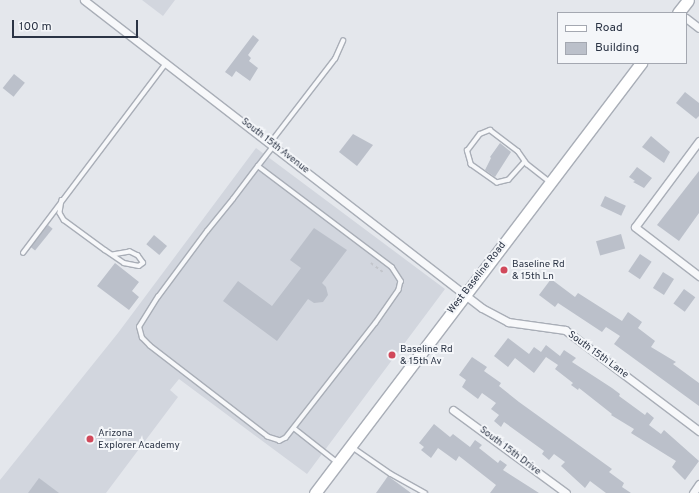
<!DOCTYPE html>
<style>
body{margin:0}
#map{position:relative;width:699px;height:493px;overflow:hidden;background:#e4e7ec;font-family:Overpass,sans-serif}
div>[style]{position:absolute}
[style*='--x']{left:calc(var(--x)*1px);top:calc(var(--y)*1px);width:calc(var(--w)*1px);rotate:calc(var(--a)*1deg)}
.built>*{inset:0;background:#d2d6de}
.building>*{inset:0;background:#bbc0ca;transform-origin:0 0}
.path>*{height:1.5px;margin-top:-0.75px;transform-origin:0;background:repeating-linear-gradient(90deg,#c2c5cb 0 3px,transparent 0 6px)}
.roads{filter:drop-shadow(1px 0 #a9aeb7) drop-shadow(-1px 0 #a9aeb7) drop-shadow(0 1px #a9aeb7) drop-shadow(0 -1px #a9aeb7)}
.lane>*{height:3.5px;margin:-1.75px;padding:0 1.75px;transform-origin:1.75px;border-radius:1.75px;background:#f7f8fa}
.street>*{height:7px;margin:-3.5px;padding:0 3.5px;transform-origin:3.5px;border-radius:3.5px;background:#f7f8fa}
.primary>*{height:11px;margin:-5.5px;padding:0 5.5px;transform-origin:5.5px;border-radius:5.5px;background:#fff}
.dots>*{width:11px;height:11px;translate:-50% -50%;box-sizing:border-box;border:2px solid #f4f6f9;border-radius:50%}
span{translate:-50% -50%;white-space:nowrap;text-align:center;line-height:1.15;-webkit-text-stroke:4px #f4f6f9;paint-order:stroke}
.street-label{font-size:10px;color:#2b3445}
.poi-label{font-size:10px;color:#2b3445}
.left{translate:0 -50%;text-align:left}
.legend{position:absolute;left:557px;top:12px;width:130px;height:52px;box-sizing:border-box;background:#f4f6f9;border:1px solid #a4a8b1;margin:0;padding:5px 7px;list-style:none;font-size:12px;color:#2b3445}
.legend li{display:flex;align-items:center;gap:8px;height:20px}
.legend b{width:20px;border:1px solid #a4a8b1}
.scale{position:absolute;left:12px;top:20px;width:126px;height:18px;box-sizing:border-box;border:2px solid #2b3445;border-top:0;padding-left:5px;font-size:12px;line-height:14px;white-space:nowrap;color:#2b3445;-webkit-text-stroke:3px #f4f6f9;paint-order:stroke}
</style>
<div id="map">
<div class="built">
<i style="clip-path:polygon(142px 0,175px 0,163px 16px)"></i>
<i style="clip-path:polygon(256px 148px,445px 289px,307px 474px,179px 379px,170px 390px,178px 397px,106px 493px,0 493px,0 480px,118px 333px)"></i>
</div>
<div class="building">
<i style="clip-path:polygon(253px 35px,259px 40px,248px 55px,251px 58px,249px 61px,258px 68px,250px 81px,236px 71px,232px 77px,225px 72px)"></i>
<i style="left:14px;top:74px;width:14px;height:18px;rotate:39deg"></i>
<i style="clip-path:polygon(685px 92px,699px 103px,699px 116px,696px 119px,676px 103px)"></i>
<i style="clip-path:polygon(353px 134px,373px 145px,357px 166px,339px 152px)"></i>
<i style="clip-path:polygon(651px 136px,670px 152px,664px 163px,642px 147px)"></i>
<i style="clip-path:polygon(500px 143px,511px 152px,495px 177px,485px 170px,491px 158px,490px 157px)"></i>
<i style="clip-path:polygon(637px 167px,652px 178px,644px 188px,633px 182px,635px 181px,629px 177px)"></i>
<i style="clip-path:polygon(699px 171px,699px 213px,679px 241px,657px 225px)"></i>
<i style="left:605px;top:196px;width:23px;height:11px;rotate:25deg"></i>
<i style="left:48px;top:225px;width:6px;height:28px;rotate:39deg"></i>
<i style="clip-path:polygon(314px 228px,347px 250px,322px 283px,326px 287px,328px 295px,323px 302px,314px 303px,308px 299px,277px 341px,223px 301px,238px 281px,272px 306px,301px 268px,290px 260px)"></i>
<i style="left:621px;top:234px;width:15px;height:26px;rotate:74deg"></i>
<i style="left:154px;top:235px;width:17px;height:12px;rotate:40deg"></i>
<i style="left:640px;top:254px;width:14px;height:21px;rotate:34deg"></i>
<i style="clip-path:polygon(115px 263px,139px 282px,132px 291px,139px 297px,129px 310px,97px 286px)"></i>
<i style="left:663px;top:272px;width:13px;height:19px;rotate:32deg"></i>
<i style="clip-path:polygon(551px 279px,575px 297px,578px 293px,622px 321px,628px 312px,642px 322px,638px 328px,655px 341px,651px 347px,676px 362px,673px 364px,699px 383px,699px 406px,614px 344px,620px 336px,606px 327px,602px 332px,558px 303px,555px 307px,539px 295px)"></i>
<i style="left:684px;top:289px;width:14px;height:18px;rotate:36deg"></i>
<i style="clip-path:polygon(508px 338px,529px 354px,534px 347px,541px 352px,546px 345px,560px 356px,564px 350px,576px 358px,572px 362px,612px 388px,620px 394px,619px 396px,645px 415px,647px 412px,654px 418px,649px 425px,661px 434px,664px 430px,699px 461px,685px 480px,672px 467px,676px 461px,631px 433px,634px 429px,611px 415px,612px 414px,579px 388px,578px 390px,571px 385px,573px 383px,555px 369px,558px 365px,546px 357px,534px 373px,515px 358px,508px 367px,494px 356px)"></i>
<i style="clip-path:polygon(472px 357px,487px 367px,484px 371px,501px 383px,499px 386px,519px 402px,612px 469px,609px 472px,624px 483px,622px 487px,631px 493px,606px 493px,590px 481px,585px 488px,561px 466px,565px 462px,554px 454px,549px 460px,542px 454px,544px 451px,504px 422px,501px 427px,494px 421px,499px 415px,491px 409px,496px 403px,482px 393px,478px 399px,462px 387px,466px 380px,459px 375px)"></i>
<i style="clip-path:polygon(434px 424px,450px 437px,453px 434px,470px 447px,475px 440px,482px 445px,479px 448px,498px 463px,500px 460px,507px 465px,503px 470px,539px 493px,490px 493px,496px 485px,459px 456px,456px 461px,438px 448px,431px 458px,421px 450px,424px 447px,419px 443px)"></i>
<i style="clip-path:polygon(388px 476px,411px 493px,376px 493px)"></i>
<i style="clip-path:polygon(39px 478px,59px 493px,28px 493px)"></i>
</div>
<div class="path">
<i style="--x:371;--y:263;--w:15;--a:37"></i>
</div>
<div class="roads">
<div class="lane">
<i style="--x:271;--y:142;--w:105;--a:-52.4"></i>
<i style="--x:335;--y:59;--w:20;--a:-66"></i>
<i style="--x:525;--y:162;--w:24;--a:132"></i>
<i style="--x:509;--y:180;--w:12;--a:166"></i>
<i style="--x:497;--y:183;--w:32;--a:-145"></i>
<i style="--x:471;--y:165;--w:15;--a:-106"></i>
<i style="--x:467;--y:151;--w:21;--a:-53"></i>
<i style="--x:480;--y:134;--w:11;--a:-22"></i>
<i style="--x:490;--y:130;--w:35;--a:37"></i>
<i style="--x:518;--y:151;--w:16;--a:55"></i>
<i style="--x:527;--y:164;--w:29;--a:38"></i>
<i style="--x:258;--y:166;--w:168;--a:37"></i>
<i style="--x:392;--y:267;--w:17;--a:57"></i>
<i style="--x:401;--y:281;--w:9;--a:103"></i>
<i style="--x:399;--y:290;--w:40;--a:124.9"></i>
<i style="--x:376;--y:323;--w:146;--a:128"></i>
<i style="--x:286;--y:438;--w:7;--a:153"></i>
<i style="--x:280;--y:441;--w:13;--a:-162"></i>
<i style="--x:268;--y:437;--w:149;--a:-142.4"></i>
<i style="--x:150;--y:346;--w:11;--a:-135"></i>
<i style="--x:142;--y:338;--w:11;--a:-105"></i>
<i style="--x:139;--y:327;--w:36;--a:-58"></i>
<i style="--x:158;--y:297;--w:82;--a:-53.4"></i>
<i style="--x:207;--y:231;--w:41;--a:-50.9"></i>
<i style="--x:233;--y:199;--w:41;--a:-52.9"></i>
<i style="--x:258;--y:166;--w:24;--a:-52"></i>
<i style="--x:62;--y:200;--w:13;--a:99"></i>
<i style="--x:60;--y:213;--w:8;--a:60"></i>
<i style="--x:64;--y:220;--w:51;--a:36.2"></i>
<i style="--x:105;--y:250;--w:23;--a:34"></i>
<i style="--x:124;--y:263;--w:15;--a:11"></i>
<i style="--x:139;--y:266;--w:5;--a:-37"></i>
<i style="--x:143;--y:263;--w:9;--a:-126"></i>
<i style="--x:138;--y:256;--w:9;--a:-153"></i>
<i style="--x:130;--y:252;--w:17;--a:170"></i>
<i style="--x:23;--y:253;--w:238;--a:-53"></i>
<i style="--x:294;--y:428;--w:55;--a:38.3"></i>
<i style="--x:352;--y:447;--w:47;--a:34.7"></i>
<i style="--x:391;--y:474;--w:39;--a:29"></i>
</div>
<div class="street">
<i style="--x:84;--y:0;--w:503;--a:37.74"></i>
<i style="--x:482;--y:308;--w:30;--a:28"></i>
<i style="--x:508;--y:322;--w:58;--a:8"></i>
<i style="--x:565;--y:330;--w:168;--a:37"></i>
<i style="--x:686;--y:18;--w:16;--a:38"></i>
<i style="--x:699;--y:141;--w:107;--a:126.7"></i>
<i style="--x:635;--y:227;--w:81;--a:37.4"></i>
<i style="--x:453;--y:410;--w:140;--a:36.3"></i>
<i style="--x:693;--y:493;--w:11;--a:-56"></i>
</div>
<div class="primary">
<i style="--x:678;--y:13;--w:16;--a:-52"></i>
<i style="--x:315;--y:493;--w:540;--a:-52.83"></i>
</div>
</div>
<div class="dots">
<i style="left:504px;top:270px;background:#d1495b"></i>
<i style="left:392px;top:355px;background:#d1495b"></i>
<i style="left:90px;top:439px;background:#d1495b"></i>
</div>
<div class="street-label">
<span style="left:275px;top:146px;rotate:38deg">South 15th Avenue</span>
<span style="left:477px;top:278px;rotate:-52deg">West Baseline Road</span>
<span style="left:598px;top:355px;rotate:36deg">South 15th Lane</span>
<span style="left:510px;top:451px;rotate:37deg">South 15th Drive</span>
</div>
<div class="poi-label">
<span class="left" style="left:512px;top:270px">Baseline Rd<br>&amp; 15th Ln</span>
<span class="left" style="left:400px;top:355px">Baseline Rd<br>&amp; 15th Av</span>
<span class="left" style="left:98px;top:439px">Arizona<br>Explorer Academy</span>
</div>
<ul class="legend">
<li><b style="height:5px;background:#fff"></b>Road</li>
<li><b style="height:11px;background:#bbc0ca"></b>Building</li>
</ul>
<div class="scale">100 m</div>
</div>
